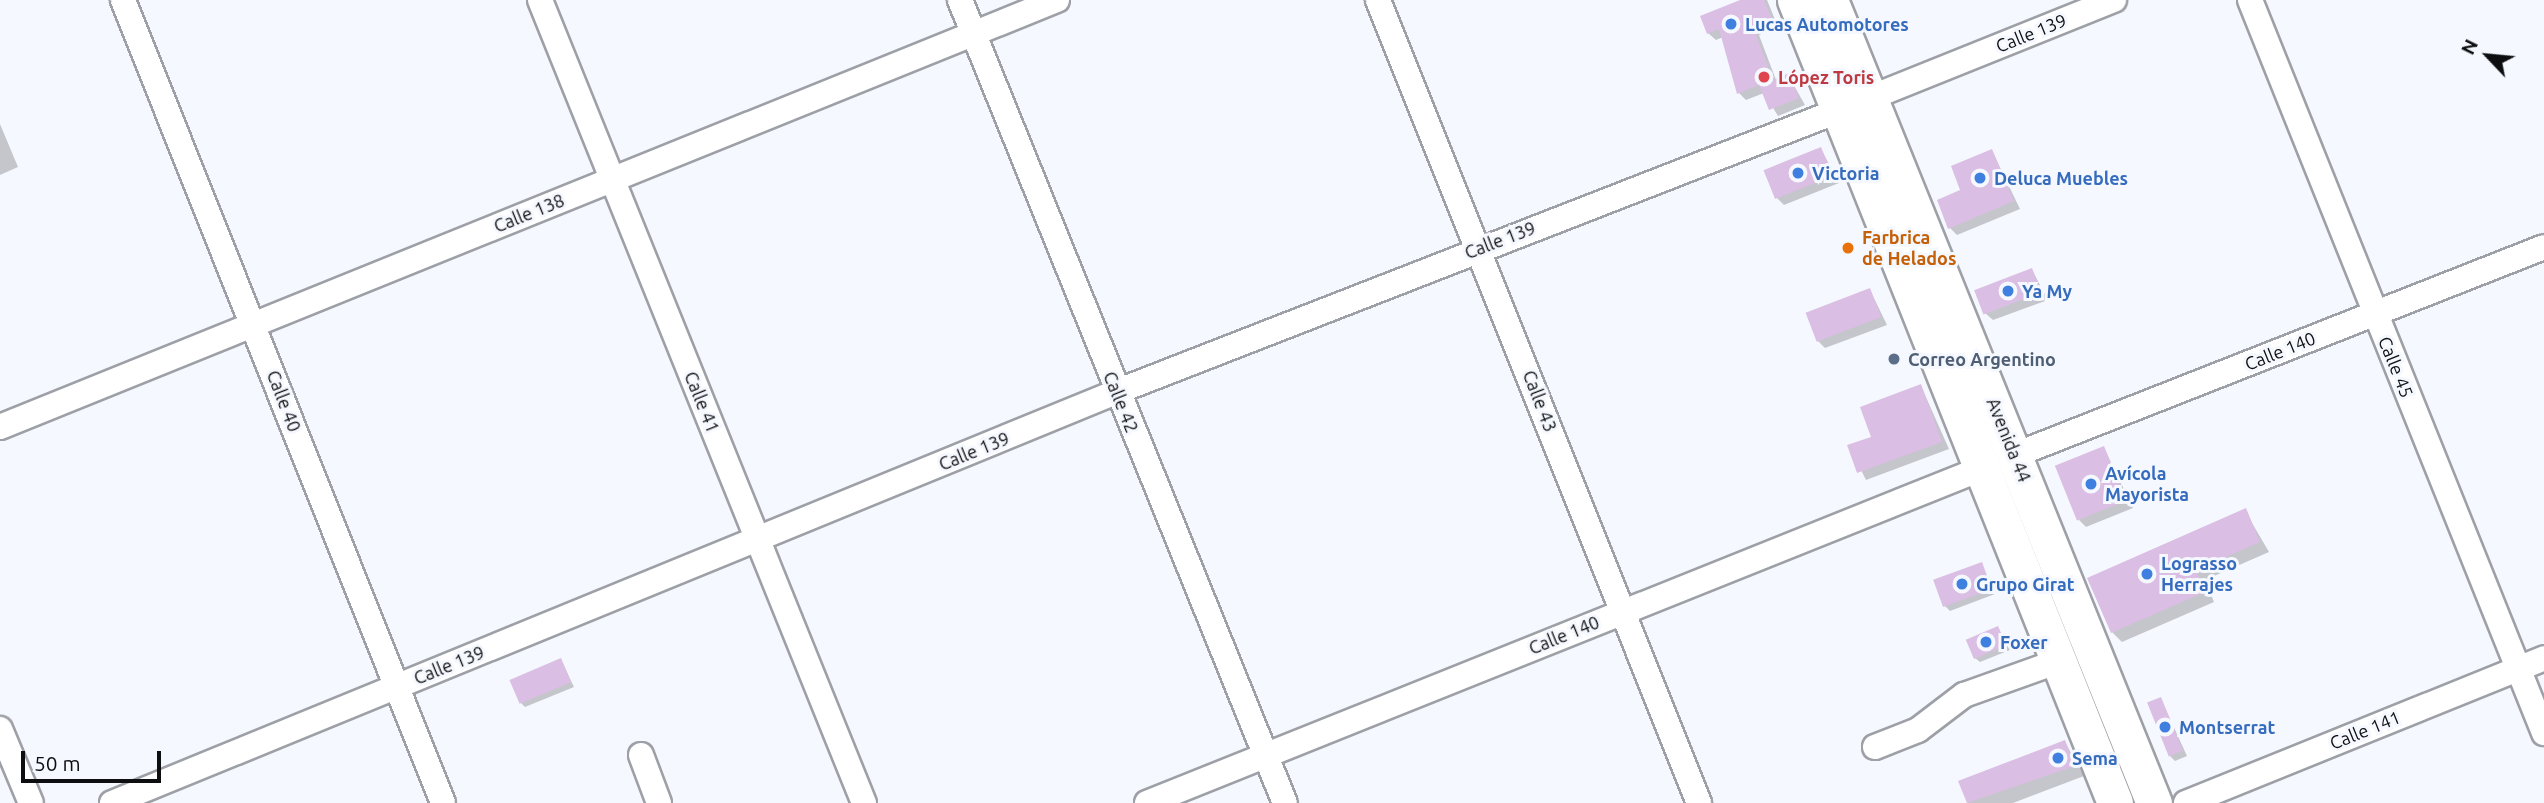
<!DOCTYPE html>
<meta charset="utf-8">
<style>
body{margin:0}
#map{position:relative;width:2544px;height:803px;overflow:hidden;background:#f5f8fe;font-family:Ubuntu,sans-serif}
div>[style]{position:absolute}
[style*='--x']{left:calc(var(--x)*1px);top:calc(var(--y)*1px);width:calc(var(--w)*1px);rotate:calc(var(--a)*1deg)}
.shadow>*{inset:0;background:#0003}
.building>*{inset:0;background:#dbbee3;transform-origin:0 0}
.roads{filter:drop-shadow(2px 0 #9da0a6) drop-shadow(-2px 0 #9da0a6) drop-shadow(0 2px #9da0a6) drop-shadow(0 -2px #9da0a6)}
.minor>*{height:24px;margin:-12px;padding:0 12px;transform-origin:12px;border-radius:12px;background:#fff}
.highway>*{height:35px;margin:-17.5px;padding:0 17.5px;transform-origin:17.5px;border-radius:17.5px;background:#fff}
.dots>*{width:19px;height:19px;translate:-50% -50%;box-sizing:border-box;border:4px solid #f5f8fe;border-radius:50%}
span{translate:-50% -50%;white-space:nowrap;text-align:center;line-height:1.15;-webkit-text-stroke:6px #f5f8fe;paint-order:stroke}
.shop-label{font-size:18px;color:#366cbe;font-weight:700}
.left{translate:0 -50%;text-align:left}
.street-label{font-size:18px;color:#0d0e10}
.health-label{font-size:18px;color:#be3a42;font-weight:700}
.food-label{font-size:18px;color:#c56008;font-weight:700}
.service-label{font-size:18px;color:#4e5e75;font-weight:700}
.north{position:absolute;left:2453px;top:21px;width:70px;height:70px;-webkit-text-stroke:5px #f5f8fe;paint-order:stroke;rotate:296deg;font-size:19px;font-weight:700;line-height:28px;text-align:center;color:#0d0e10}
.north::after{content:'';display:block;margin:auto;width:24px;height:32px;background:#0d0e10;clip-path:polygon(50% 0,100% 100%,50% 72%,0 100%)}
.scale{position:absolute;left:21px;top:751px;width:140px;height:32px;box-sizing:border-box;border:4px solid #0d0e10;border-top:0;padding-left:9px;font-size:21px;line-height:24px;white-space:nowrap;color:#0d0e10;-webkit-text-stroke:5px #f5f8fe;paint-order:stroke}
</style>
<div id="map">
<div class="shadow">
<i style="clip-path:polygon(1744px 0,1767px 0,1778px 27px,1759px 35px,1776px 80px,1788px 75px,1805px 105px,1778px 116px,1764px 93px,1746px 100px,1739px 93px,1723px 37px,1716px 40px,1708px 33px)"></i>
<i style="clip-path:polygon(0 124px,18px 167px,0 175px)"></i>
<i style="clip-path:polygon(1821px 149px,1839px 183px,1784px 205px,1777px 198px)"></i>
<i style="clip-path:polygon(1992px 151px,2020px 209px,1957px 235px,1950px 228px,1962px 191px)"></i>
<i style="clip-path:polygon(2032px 270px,2048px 300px,1993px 320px,1985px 313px)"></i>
<i style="clip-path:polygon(1870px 290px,1887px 325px,1825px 348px,1818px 341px)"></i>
<i style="clip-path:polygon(1921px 386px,1949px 449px,1866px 480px,1849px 446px,1873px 438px)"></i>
<i style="clip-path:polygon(2104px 448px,2133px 508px,2086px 527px,2079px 520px)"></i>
<i style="clip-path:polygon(2245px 511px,2269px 552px,2205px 580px,2214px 602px,2122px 642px,2112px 632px)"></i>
<i style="clip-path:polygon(1981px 564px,1995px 594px,1950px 611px,1945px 606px)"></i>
<i style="clip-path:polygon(1998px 628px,2010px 650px,1980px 662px,1975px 658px)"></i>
<i style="clip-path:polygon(561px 660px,574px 687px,525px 707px,520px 702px)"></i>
<i style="clip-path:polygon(2161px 699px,2187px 756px,2175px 761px,2170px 756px)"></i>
<i style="clip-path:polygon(2065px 742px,2084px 776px,2013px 803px,1968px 803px,1961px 782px)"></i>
</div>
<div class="building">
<i style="clip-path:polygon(1740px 0,1764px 0,1772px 19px,1753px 27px,1773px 80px,1789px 73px,1799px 98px,1769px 110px,1759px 85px,1737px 94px,1719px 29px,1707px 34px,1700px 16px)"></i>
<i style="left:1821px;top:147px;width:31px;height:62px;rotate:68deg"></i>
<i style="clip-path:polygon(1992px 149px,2014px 201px,1948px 229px,1937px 200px,1960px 190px,1951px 166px)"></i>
<i style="left:2032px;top:268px;width:26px;height:62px;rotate:69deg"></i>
<i style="left:1870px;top:288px;width:31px;height:69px;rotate:69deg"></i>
<i style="clip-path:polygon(1921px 384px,1942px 442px,1857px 473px,1847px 445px,1871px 437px,1860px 407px)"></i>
<i style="left:2104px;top:446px;width:59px;height:53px;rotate:68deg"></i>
<i style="clip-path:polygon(2246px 508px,2260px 542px,2196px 570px,2205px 592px,2111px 633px,2087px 578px)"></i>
<i style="left:1982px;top:562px;width:29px;height:52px;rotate:70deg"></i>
<i style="left:1998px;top:626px;width:21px;height:35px;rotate:67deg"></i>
<i style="left:561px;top:658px;width:26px;height:56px;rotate:67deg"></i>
<i style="left:2161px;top:697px;width:58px;height:15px;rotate:68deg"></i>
<i style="clip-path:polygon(2065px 740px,2075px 766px,1967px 803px,1958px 781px)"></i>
</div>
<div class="roads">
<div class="minor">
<i style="--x:123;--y:0;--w:864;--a:68.27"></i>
<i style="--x:540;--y:0;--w:866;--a:68.03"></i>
<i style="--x:960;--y:0;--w:866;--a:67.97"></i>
<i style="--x:1378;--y:0;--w:865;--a:68.21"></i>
<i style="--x:2250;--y:0;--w:790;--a:68.14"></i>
<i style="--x:1870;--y:98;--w:263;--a:-21.9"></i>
<i style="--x:0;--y:427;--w:1140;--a:-22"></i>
<i style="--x:2015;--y:455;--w:568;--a:-21.46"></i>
<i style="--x:0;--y:729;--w:80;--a:67.3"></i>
<i style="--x:1875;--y:747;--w:46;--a:-21.6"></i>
<i style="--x:1918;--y:730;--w:58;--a:-37.3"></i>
<i style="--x:1964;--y:695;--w:101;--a:-19.7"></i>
<i style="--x:641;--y:755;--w:51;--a:69.4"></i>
<i style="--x:112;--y:803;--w:1085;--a:-22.26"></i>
<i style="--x:1116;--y:392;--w:777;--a:-21.28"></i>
<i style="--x:1147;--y:803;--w:901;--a:-21.84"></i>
<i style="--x:2186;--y:803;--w:386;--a:-22"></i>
</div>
<div class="highway">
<i style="--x:1795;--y:0;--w:864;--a:68.27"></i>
<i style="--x:1830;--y:0;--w:866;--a:68.03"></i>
</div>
</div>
<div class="dots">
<i style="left:1731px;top:24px;background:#3f7fe0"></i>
<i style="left:1764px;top:77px;background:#e0444e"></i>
<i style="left:1798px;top:173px;background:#3f7fe0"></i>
<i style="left:1980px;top:178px;background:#3f7fe0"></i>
<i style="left:1848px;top:248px;background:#e8710a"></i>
<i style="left:2008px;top:291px;background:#3f7fe0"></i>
<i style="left:1894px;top:359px;background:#5c6f8a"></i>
<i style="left:2091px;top:484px;background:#3f7fe0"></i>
<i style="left:2147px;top:574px;background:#3f7fe0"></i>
<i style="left:1962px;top:584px;background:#3f7fe0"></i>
<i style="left:1986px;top:642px;background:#3f7fe0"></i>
<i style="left:2165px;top:727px;background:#3f7fe0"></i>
<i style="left:2058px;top:758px;background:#3f7fe0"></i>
</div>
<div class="shop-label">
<span class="left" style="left:1745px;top:24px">Lucas Automotores</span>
<span class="left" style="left:1812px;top:173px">Victoria</span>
<span class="left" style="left:1994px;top:178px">Deluca Muebles</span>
<span class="left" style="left:2022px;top:291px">Ya My</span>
<span class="left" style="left:2105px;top:484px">Avícola<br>Mayorista</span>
<span class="left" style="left:2161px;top:574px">Lograsso<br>Herrajes</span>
<span class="left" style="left:1976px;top:584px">Grupo Girat</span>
<span class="left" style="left:2000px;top:642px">Foxer</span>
<span class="left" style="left:2179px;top:727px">Montserrat</span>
<span class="left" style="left:2072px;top:758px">Sema</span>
</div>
<div class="street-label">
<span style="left:2031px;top:33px;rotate:-22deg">Calle 139</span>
<span style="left:529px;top:213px;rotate:-22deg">Calle 138</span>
<span style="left:1500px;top:240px;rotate:-21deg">Calle 139</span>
<span style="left:2280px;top:351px;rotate:-22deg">Calle 140</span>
<span style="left:2396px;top:367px;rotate:68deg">Calle 45</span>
<span style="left:284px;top:401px;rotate:69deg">Calle 40</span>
<span style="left:1540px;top:401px;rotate:69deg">Calle 43</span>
<span style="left:702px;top:402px;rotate:68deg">Calle 41</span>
<span style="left:1121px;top:402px;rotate:68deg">Calle 42</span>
<span style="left:2009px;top:440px;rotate:68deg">Avenida 44</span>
<span style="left:974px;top:451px;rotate:-22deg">Calle 139</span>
<span style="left:1564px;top:635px;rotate:-22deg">Calle 140</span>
<span style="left:449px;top:665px;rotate:-22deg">Calle 139</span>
<span style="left:2365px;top:730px;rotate:-22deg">Calle 141</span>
</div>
<div class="health-label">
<span class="left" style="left:1778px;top:77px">López Toris</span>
</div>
<div class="food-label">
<span class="left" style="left:1862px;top:248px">Farbrica<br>de Helados</span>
</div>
<div class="service-label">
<span class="left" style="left:1908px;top:359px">Correo Argentino</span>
</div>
<div class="north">N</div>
<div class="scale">50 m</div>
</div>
